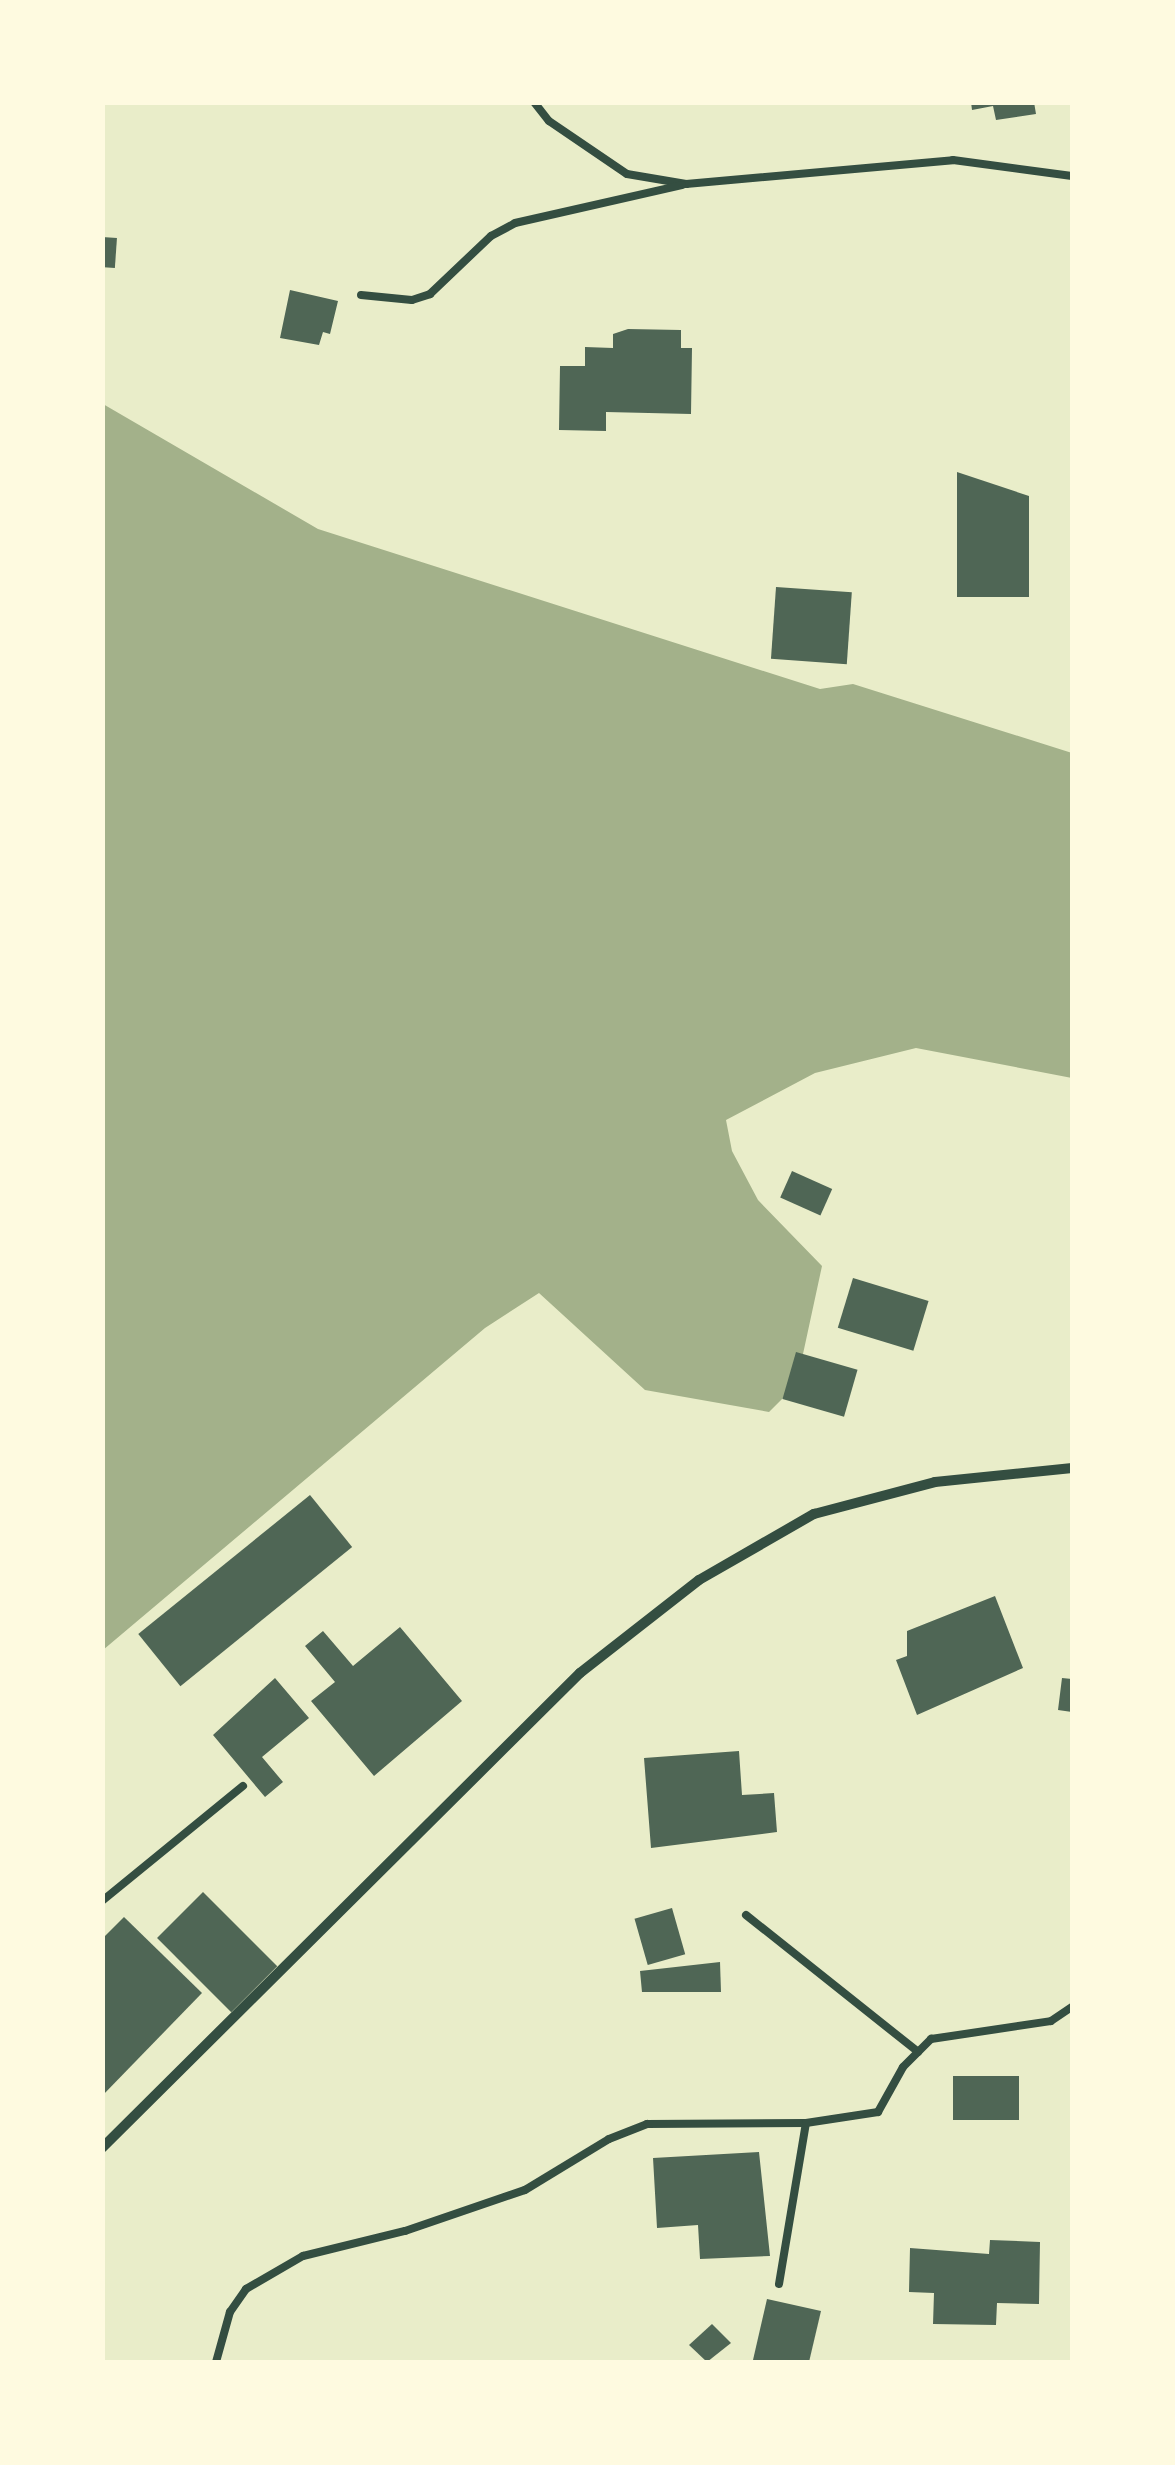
<!DOCTYPE html>
<style>
body{margin:0}
#map{position:relative;width:1175px;height:2465px;overflow:hidden;background:#e9edc9;font-family:"Alegreya Sans",sans-serif}
div>[style]{position:absolute}
[style*='--x']{left:calc(var(--x)*1px);top:calc(var(--y)*1px);width:calc(var(--w)*1px);rotate:calc(var(--a)*1deg)}
.water>*{inset:0;background:#a3b18a}
.building>*{inset:0;background:#4f6655;transform-origin:0 0}
.service>*{height:8px;margin:-4px;padding:0 4px;transform-origin:4px;border-radius:4px;background:#344e41}
.minor>*{height:10px;margin:-5px;padding:0 5px;transform-origin:5px;border-radius:5px;background:#344e41}
span{translate:-50% -50%;white-space:nowrap;text-align:center;line-height:1.15;-webkit-text-stroke:10px #fefae0;paint-order:stroke}
.frame{position:absolute;inset:0;border:105px solid #fefae0;pointer-events:none}
</style>
<div id="map">
<div class="water">
<i style="clip-path:polygon(103px 404px,318px 529px,820px 689px,853px 684px,1072px 753px,1072px 1078px,916px 1048px,815px 1073px,726px 1120px,732px 1151px,758px 1200px,822px 1266px,803px 1354px,784px 1397px,769px 1412px,645px 1390px,539px 1293px,485px 1328px,103px 1650px)"></i>
</div>
<div class="building">
<i style="clip-path:polygon(971px 102px,1034px 102px,1036px 114px,996px 120px,993px 106px,972px 110px)"></i>
<i style="left:102px;top:237px;width:15px;height:30px;rotate:4deg"></i>
<i style="clip-path:polygon(290px 290px,338px 301px,330px 334px,323px 332px,319px 345px,280px 338px)"></i>
<i style="clip-path:polygon(628px 329px,681px 330px,681px 348px,692px 348px,691px 414px,606px 412px,606px 431px,559px 430px,560px 366px,585px 366px,585px 347px,613px 348px,613px 334px)"></i>
<i style="clip-path:polygon(957px 472px,1029px 496px,1029px 597px,957px 597px)"></i>
<i style="left:776px;top:587px;width:76px;height:72px;rotate:4deg"></i>
<i style="left:792px;top:1171px;width:44px;height:29px;rotate:24deg"></i>
<i style="left:853px;top:1278px;width:79px;height:52px;rotate:17deg"></i>
<i style="left:796px;top:1352px;width:64px;height:49px;rotate:16deg"></i>
<i style="left:310px;top:1495px;width:67px;height:221px;rotate:51deg"></i>
<i style="clip-path:polygon(995px 1596px,1023px 1668px,917px 1715px,896px 1660px,907px 1656px,907px 1631px)"></i>
<i style="clip-path:polygon(400px 1627px,462px 1701px,374px 1776px,311px 1701px,335px 1682px,305px 1646px,323px 1631px,353px 1666px)"></i>
<i style="clip-path:polygon(275px 1678px,309px 1718px,262px 1757px,283px 1782px,265px 1797px,213px 1735px)"></i>
<i style="clip-path:polygon(1062px 1678px,1072px 1679px,1072px 1712px,1058px 1710px)"></i>
<i style="clip-path:polygon(739px 1751px,742px 1795px,774px 1793px,777px 1832px,651px 1848px,644px 1758px)"></i>
<i style="left:203px;top:1892px;width:105px;height:65px;rotate:45deg"></i>
<i style="left:672px;top:1908px;width:48px;height:39px;rotate:74deg"></i>
<i style="clip-path:polygon(124px 1917px,202px 1993px,102px 2096px,102px 1939px)"></i>
<i style="clip-path:polygon(720px 1962px,721px 1992px,642px 1992px,640px 1971px)"></i>
<i style="left:1019px;top:2076px;width:44px;height:66px;rotate:90deg"></i>
<i style="clip-path:polygon(759px 2152px,770px 2256px,700px 2259px,698px 2225px,657px 2228px,653px 2158px)"></i>
<i style="clip-path:polygon(990px 2240px,1040px 2242px,1039px 2304px,997px 2303px,996px 2325px,933px 2324px,934px 2293px,909px 2292px,910px 2248px,989px 2254px)"></i>
<i style="clip-path:polygon(767px 2299px,821px 2311px,809px 2362px,753px 2360px)"></i>
<i style="clip-path:polygon(712px 2324px,731px 2343px,707px 2362px,689px 2345px)"></i>
</div>
<div class="service">
<i style="--x:534;--y:102;--w:24;--a:52"></i>
<i style="--x:549;--y:121;--w:94;--a:34.2"></i>
<i style="--x:627;--y:174;--w:60;--a:9.6"></i>
<i style="--x:686;--y:184;--w:268;--a:-5.1"></i>
<i style="--x:953;--y:160;--w:120;--a:7.7"></i>
<i style="--x:361;--y:295;--w:51;--a:5.6"></i>
<i style="--x:412;--y:300;--w:19;--a:-18"></i>
<i style="--x:430;--y:294;--w:84;--a:-43.6"></i>
<i style="--x:491;--y:236;--w:27;--a:-28"></i>
<i style="--x:515;--y:223;--w:171;--a:-12.8"></i>
<i style="--x:102;--y:1901;--w:182;--a:-39.2"></i>
<i style="--x:746;--y:1915;--w:220;--a:38.5"></i>
<i style="--x:779;--y:2284;--w:163;--a:-80.5"></i>
<i style="--x:216;--y:2362;--w:52;--a:-74.4"></i>
<i style="--x:230;--y:2312;--w:28;--a:-55"></i>
<i style="--x:246;--y:2289;--w:66;--a:-30.1"></i>
<i style="--x:303;--y:2256;--w:105;--a:-13.8"></i>
<i style="--x:405;--y:2231;--w:127;--a:-18.9"></i>
<i style="--x:525;--y:2190;--w:98;--a:-31.3"></i>
<i style="--x:609;--y:2139;--w:41;--a:-21.5"></i>
<i style="--x:647;--y:2124;--w:159;--a:-0.4"></i>
<i style="--x:806;--y:2123;--w:73;--a:-8.7"></i>
<i style="--x:878;--y:2112;--w:51;--a:-60.9"></i>
<i style="--x:903;--y:2067;--w:40;--a:-45"></i>
<i style="--x:931;--y:2039;--w:121;--a:-8.5"></i>
<i style="--x:1051;--y:2021;--w:25;--a:-34"></i>
</div>
<div class="minor">
<i style="--x:102;--y:2148;--w:674;--a:-44.82"></i>
<i style="--x:580;--y:1673;--w:151;--a:-38"></i>
<i style="--x:699;--y:1580;--w:133;--a:-29.9"></i>
<i style="--x:814;--y:1514;--w:125;--a:-14.8"></i>
<i style="--x:935;--y:1482;--w:138;--a:-5.8"></i>
</div>
<div class="frame"></div>
</div>
